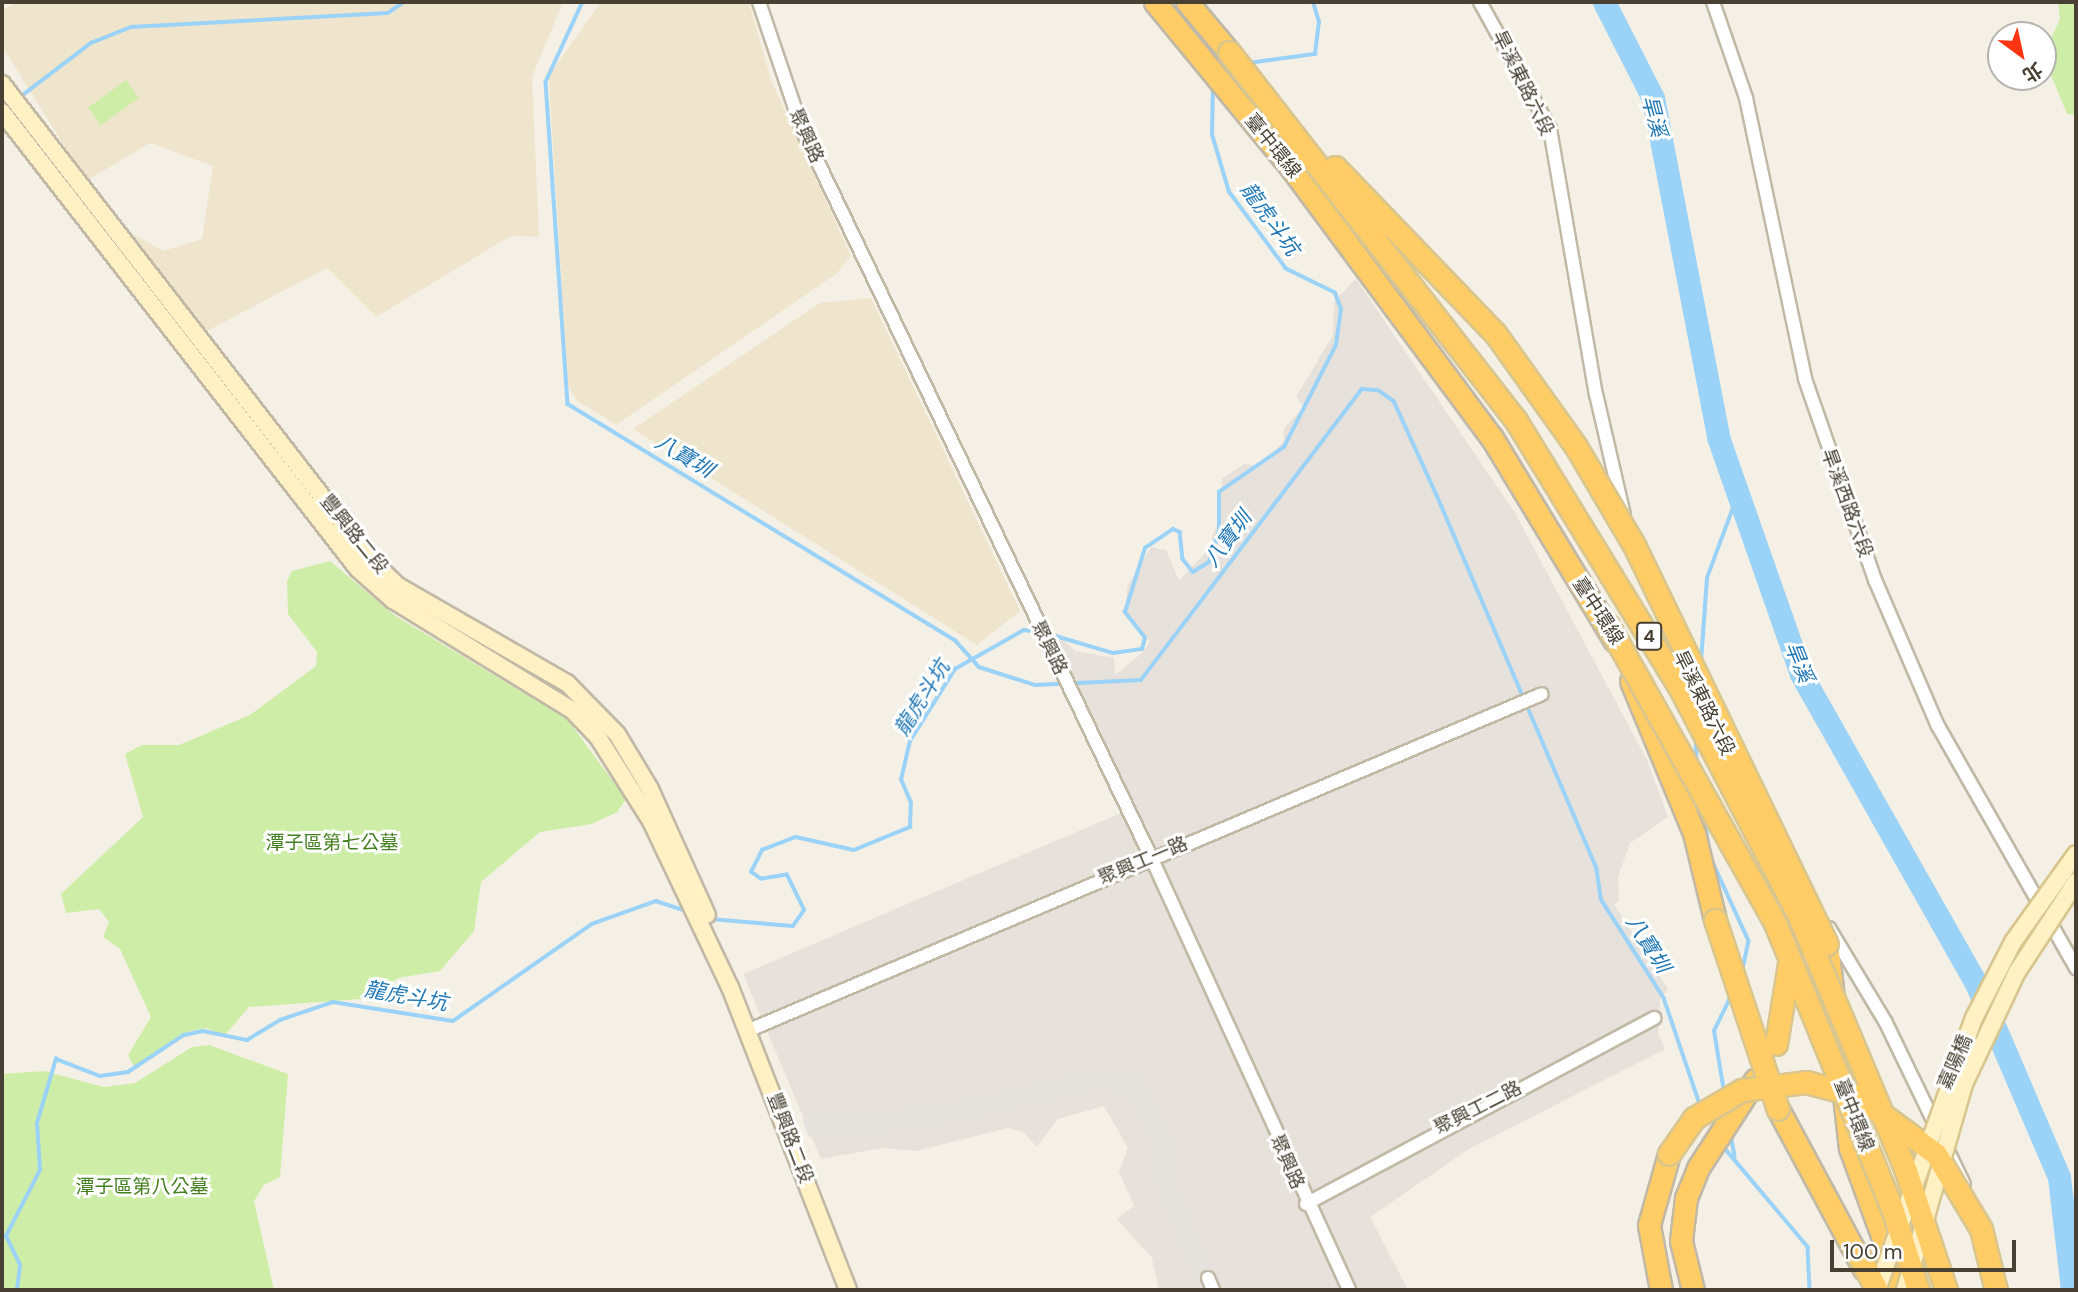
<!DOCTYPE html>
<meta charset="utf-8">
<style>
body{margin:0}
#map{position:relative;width:2078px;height:1292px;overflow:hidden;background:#f4f0e5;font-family:"DM Sans","Noto Sans TC",sans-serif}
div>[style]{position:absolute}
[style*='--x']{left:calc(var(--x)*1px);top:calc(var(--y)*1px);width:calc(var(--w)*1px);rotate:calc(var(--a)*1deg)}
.industrial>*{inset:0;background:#e6e1da}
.education>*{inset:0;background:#efe5cd}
.green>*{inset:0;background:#ceeea8;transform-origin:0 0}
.parking>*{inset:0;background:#e4e2dd}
.stream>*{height:3.5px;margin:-1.75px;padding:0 1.75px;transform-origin:1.75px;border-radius:1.75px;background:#9ad2f8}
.river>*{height:23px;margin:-11.5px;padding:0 11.5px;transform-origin:11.5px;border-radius:11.5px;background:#9ad2f8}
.roads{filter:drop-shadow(2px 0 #c1b8a6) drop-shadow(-2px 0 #c1b8a6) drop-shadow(0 2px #c1b8a6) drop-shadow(0 -2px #c1b8a6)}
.street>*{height:12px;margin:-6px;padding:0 6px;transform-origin:6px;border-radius:6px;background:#fff}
.secondary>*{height:16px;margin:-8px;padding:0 8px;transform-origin:8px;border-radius:8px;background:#fff1c4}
.highway>*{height:21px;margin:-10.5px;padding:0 10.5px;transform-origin:10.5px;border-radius:10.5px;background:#ffcc65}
.bridges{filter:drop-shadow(2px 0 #d9c68f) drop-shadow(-2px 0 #d9c68f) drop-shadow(0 2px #d9c68f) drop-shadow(0 -2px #d9c68f)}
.secondary-bridge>*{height:16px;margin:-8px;padding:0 8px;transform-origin:8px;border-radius:8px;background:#fff1c4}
.highway-bridge>*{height:21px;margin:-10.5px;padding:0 10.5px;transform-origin:10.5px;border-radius:10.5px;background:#ffcc65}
span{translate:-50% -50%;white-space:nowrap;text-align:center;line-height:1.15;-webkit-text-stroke:6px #fff;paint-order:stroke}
.shield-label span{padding:2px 5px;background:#fff;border:2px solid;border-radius:5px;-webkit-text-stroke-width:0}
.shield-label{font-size:18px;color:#474033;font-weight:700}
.street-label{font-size:19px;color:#474033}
.park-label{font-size:19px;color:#448020}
.water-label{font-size:21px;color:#1f77b6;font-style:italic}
.frame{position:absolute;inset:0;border:4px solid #474033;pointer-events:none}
.north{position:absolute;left:1987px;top:21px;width:70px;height:70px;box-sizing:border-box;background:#fff;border:2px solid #b5b3ad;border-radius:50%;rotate:147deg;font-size:19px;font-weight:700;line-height:28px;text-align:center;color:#474033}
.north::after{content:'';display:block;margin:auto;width:24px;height:32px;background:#ff3511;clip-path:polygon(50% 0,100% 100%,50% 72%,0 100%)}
.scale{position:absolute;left:1830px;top:1240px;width:186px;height:32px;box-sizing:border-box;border:4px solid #474033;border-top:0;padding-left:9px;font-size:21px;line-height:24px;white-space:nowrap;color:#474033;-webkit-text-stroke:5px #fff;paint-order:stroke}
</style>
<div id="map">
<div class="industrial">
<i style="clip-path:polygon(1356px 279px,1515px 513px,1647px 760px,1668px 817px,1630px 843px,1618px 877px,1619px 901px,1614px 904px,1668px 989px,1660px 1000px,1658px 1033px,1665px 1049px,1469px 1149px,1370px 1217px,1408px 1290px,1159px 1290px,1152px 1258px,1117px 1219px,1134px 1206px,1119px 1172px,1128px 1148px,1104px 1106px,1058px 1119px,1037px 1147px,1023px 1132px,1008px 1128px,916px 1151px,882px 1148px,821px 1159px,743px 974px,1121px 813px,1041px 641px,1057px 633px,1075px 651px,1114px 658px,1115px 675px,1142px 653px,1150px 642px,1126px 612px,1127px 587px,1151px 547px,1166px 550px,1179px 581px,1207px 551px,1220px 515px,1222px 479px,1244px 464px,1260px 466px,1284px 441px,1284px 428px,1304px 407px,1296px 397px,1333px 335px,1334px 301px)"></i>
</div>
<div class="education">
<i style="clip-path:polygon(18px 2px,563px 2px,532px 77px,539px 237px,511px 236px,376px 317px,327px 268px,203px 333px,124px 229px,163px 251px,202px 239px,213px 166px,150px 143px,86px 181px,2px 46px,2px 10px)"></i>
<i style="clip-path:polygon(601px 2px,749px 2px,771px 80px,851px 256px,836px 274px,616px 425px,576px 400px,568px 385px,550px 99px,549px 75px)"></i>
<i style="clip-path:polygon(871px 298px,1020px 611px,977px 645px,633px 429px,820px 303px)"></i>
</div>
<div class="green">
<i style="clip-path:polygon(2058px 2px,2076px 2px,2076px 115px,2067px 114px,2043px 56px,2060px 19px)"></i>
<i style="left:126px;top:80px;width:22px;height:47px;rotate:54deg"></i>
<i style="clip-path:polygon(330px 561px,394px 615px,567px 719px,626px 799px,617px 812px,592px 824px,540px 832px,481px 882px,474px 931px,440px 971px,398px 978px,374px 998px,249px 1007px,225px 1035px,206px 1028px,186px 1032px,134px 1067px,128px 1055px,151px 1017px,120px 949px,103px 937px,109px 922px,99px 909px,66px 913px,61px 894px,143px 817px,125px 754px,142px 745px,179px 745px,250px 715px,316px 666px,317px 652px,288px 614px,287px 581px,292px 571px)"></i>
<i style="clip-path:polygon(209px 1045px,288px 1074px,280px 1177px,264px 1185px,254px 1201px,274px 1290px,2px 1290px,2px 1074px,44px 1071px,104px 1087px,135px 1083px,192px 1047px)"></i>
</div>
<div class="parking">
<i style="clip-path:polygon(1099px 1071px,1139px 1077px,1144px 1084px,1174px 1144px,1175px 1188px,1215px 1277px,1199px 1281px,1159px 1192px,1157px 1148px,1128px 1092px,1100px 1087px,928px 1126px,809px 1137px,802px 1119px,940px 1108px)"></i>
</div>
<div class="stream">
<i style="--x:583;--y:2;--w:88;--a:114.8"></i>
<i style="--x:546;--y:82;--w:323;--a:86.1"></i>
<i style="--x:568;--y:404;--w:453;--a:31.4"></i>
<i style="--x:955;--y:640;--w:36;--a:48"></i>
<i style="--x:979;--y:667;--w:59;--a:17.8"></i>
<i style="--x:1035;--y:685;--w:106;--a:-2.7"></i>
<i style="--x:1141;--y:680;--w:365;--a:-52.8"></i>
<i style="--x:1362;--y:389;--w:16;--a:4"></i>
<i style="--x:1378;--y:390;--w:19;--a:35"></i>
<i style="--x:1394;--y:401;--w:101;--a:65.5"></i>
<i style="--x:1436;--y:493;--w:409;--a:66.8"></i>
<i style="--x:1597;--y:869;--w:30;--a:82"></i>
<i style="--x:1601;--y:899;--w:117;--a:57.5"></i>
<i style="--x:1664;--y:998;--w:115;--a:71.3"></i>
<i style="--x:1248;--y:63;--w:68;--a:-7.7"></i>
<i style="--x:1315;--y:54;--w:32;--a:-83"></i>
<i style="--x:1319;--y:22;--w:21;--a:-107"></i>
<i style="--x:19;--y:98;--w:91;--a:-37.4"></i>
<i style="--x:91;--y:43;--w:43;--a:-21.8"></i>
<i style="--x:131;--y:27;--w:257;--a:-3.1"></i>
<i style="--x:388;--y:13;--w:19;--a:-35"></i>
<i style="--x:1049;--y:634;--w:67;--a:16.5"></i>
<i style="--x:1113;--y:653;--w:29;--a:-8"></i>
<i style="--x:1142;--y:649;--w:11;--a:-75"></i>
<i style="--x:1145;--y:638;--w:33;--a:-128"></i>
<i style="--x:1125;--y:612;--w:67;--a:-72.6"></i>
<i style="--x:1145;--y:548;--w:34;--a:-34"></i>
<i style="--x:1173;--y:529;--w:8;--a:23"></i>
<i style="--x:1180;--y:532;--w:27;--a:84"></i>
<i style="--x:1183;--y:559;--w:16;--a:52"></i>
<i style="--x:1193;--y:572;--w:19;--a:-32"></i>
<i style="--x:1209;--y:562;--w:32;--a:-72"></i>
<i style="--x:1219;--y:532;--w:40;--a:-90"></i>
<i style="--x:1219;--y:492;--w:79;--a:-34.7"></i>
<i style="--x:1284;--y:447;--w:114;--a:-63"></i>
<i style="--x:1336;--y:345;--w:36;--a:-82"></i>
<i style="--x:1341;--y:309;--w:17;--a:-111"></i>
<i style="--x:1335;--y:293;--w:55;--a:-153.9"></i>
<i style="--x:1286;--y:269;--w:96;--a:-126.5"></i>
<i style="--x:1229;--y:192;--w:59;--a:-106.6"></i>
<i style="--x:1212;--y:135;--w:51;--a:-88.9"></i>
<i style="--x:1701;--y:662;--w:84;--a:-85.9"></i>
<i style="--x:1707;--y:578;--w:90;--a:-69.7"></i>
<i style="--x:1696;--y:736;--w:27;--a:88"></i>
<i style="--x:1704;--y:816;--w:43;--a:80.5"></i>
<i style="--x:1711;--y:858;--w:91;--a:65.4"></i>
<i style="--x:1749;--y:941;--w:33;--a:102"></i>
<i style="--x:710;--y:919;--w:83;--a:4.8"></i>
<i style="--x:793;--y:926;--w:19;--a:-55"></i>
<i style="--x:804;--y:910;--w:39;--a:-116"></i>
<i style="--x:787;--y:875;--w:26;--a:171"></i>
<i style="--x:761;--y:879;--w:12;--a:-145"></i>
<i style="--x:751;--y:872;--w:25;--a:-63"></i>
<i style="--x:762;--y:850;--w:36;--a:-21"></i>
<i style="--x:796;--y:837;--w:59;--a:12.6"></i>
<i style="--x:854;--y:850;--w:61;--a:-22.3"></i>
<i style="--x:910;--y:827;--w:24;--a:-88"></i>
<i style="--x:911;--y:803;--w:25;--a:-113"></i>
<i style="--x:901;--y:780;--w:40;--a:-77"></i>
<i style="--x:910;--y:741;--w:85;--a:-58"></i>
<i style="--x:955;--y:669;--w:79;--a:-29.5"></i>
<i style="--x:1024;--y:630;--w:14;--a:8"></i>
<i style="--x:1724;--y:1092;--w:62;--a:-99.3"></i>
<i style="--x:1714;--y:1031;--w:39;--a:-64"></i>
<i style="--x:1731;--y:1134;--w:23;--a:80"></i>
<i style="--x:1723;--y:1146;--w:132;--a:49.9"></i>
<i style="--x:1808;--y:1247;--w:43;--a:87.3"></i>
<i style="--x:17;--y:1290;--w:25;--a:-83"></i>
<i style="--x:20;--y:1265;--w:32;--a:-116"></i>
<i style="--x:6;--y:1236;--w:74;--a:-62.7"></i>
<i style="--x:40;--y:1170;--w:47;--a:-93.7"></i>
<i style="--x:37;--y:1123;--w:67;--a:-73.5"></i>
<i style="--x:56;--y:1059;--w:47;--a:21.1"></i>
<i style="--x:100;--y:1076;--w:28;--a:-8"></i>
<i style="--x:128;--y:1072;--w:67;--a:-33.5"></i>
<i style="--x:184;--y:1035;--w:19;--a:-12"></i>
<i style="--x:203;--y:1031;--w:45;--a:11.6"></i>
<i style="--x:247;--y:1040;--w:39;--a:-31"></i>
<i style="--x:280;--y:1020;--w:56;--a:-18.8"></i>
<i style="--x:333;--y:1002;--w:121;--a:9"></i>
<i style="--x:453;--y:1021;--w:169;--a:-34.9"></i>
<i style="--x:592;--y:924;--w:68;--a:-19.8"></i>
<i style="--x:656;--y:901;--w:32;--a:18"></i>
</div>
<div class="river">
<i style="--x:1604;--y:2;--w:108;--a:63"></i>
<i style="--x:1653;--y:98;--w:345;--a:79.1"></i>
<i style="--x:1718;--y:437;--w:251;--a:70.7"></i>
<i style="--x:1801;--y:674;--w:353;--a:60.5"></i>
<i style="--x:1975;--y:981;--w:213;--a:66.8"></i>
<i style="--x:2059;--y:1177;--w:114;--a:83.4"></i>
</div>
<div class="roads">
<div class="street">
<i style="--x:759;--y:2;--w:134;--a:71.3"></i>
<i style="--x:802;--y:129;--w:807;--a:64.39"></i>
<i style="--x:1151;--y:857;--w:476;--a:65.4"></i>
<i style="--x:1480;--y:2;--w:145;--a:61.1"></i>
<i style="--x:1550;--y:129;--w:269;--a:80.2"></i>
<i style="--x:1596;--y:394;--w:124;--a:77"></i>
<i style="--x:1713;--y:2;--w:102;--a:71"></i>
<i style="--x:1746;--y:98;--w:287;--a:78.1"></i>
<i style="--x:1805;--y:379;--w:213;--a:70.8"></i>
<i style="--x:1875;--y:580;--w:159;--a:66.7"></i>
<i style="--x:1938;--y:726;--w:279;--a:60.3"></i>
<i style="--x:1829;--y:928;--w:111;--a:59"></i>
<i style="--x:1886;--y:1023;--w:179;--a:64.2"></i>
<i style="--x:747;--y:1031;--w:863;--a:-22.97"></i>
<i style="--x:1306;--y:1204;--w:395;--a:-28.1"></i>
<i style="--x:1208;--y:1278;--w:13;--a:67"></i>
</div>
<div class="secondary">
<i style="--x:2;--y:84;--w:604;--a:52.2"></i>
<i style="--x:372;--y:561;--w:36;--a:44"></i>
<i style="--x:398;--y:586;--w:195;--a:29.9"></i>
<i style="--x:567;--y:683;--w:71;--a:45.6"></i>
<i style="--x:617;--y:734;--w:64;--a:59"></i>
<i style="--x:650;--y:789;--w:138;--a:65.7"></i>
<i style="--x:2;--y:112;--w:579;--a:52.08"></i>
<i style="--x:358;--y:569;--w:47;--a:41.5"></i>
<i style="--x:393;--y:600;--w:210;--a:31.6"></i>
<i style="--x:572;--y:710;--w:37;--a:46"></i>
<i style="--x:598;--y:737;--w:99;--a:57.8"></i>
<i style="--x:651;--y:821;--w:184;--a:64.6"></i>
<i style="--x:730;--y:987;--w:325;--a:68.7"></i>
</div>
<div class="highway">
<i style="--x:1155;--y:2;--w:216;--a:50.6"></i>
<i style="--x:1292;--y:169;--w:335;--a:53.4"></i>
<i style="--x:1492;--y:438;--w:237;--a:58.8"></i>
<i style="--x:1187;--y:2;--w:65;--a:50"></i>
<i style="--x:1631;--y:681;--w:165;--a:67.5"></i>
<i style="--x:1694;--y:833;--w:89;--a:76.4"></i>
<i style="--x:1827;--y:944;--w:205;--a:83.6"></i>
<i style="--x:1850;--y:1148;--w:151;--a:69.9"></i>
<i style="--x:1778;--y:1109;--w:182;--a:61.7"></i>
<i style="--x:1661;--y:1290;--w:66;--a:-100.5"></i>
<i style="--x:1649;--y:1225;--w:74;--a:-74.3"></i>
<i style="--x:1693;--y:1290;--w:50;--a:-103.8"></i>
<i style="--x:1681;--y:1241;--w:43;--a:-83.4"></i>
<i style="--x:1686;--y:1198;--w:32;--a:-68"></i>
<i style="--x:1698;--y:1168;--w:105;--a:-57.1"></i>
</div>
</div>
<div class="bridges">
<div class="secondary-bridge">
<i style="--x:1877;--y:1290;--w:289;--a:-70.4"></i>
<i style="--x:1974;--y:1018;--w:85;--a:-62.8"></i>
<i style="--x:2013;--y:942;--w:108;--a:-54.4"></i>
<i style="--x:1905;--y:1290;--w:214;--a:-74"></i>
<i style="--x:1964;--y:1084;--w:124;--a:-64.7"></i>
<i style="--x:2017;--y:972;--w:108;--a:-56.8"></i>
</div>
<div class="highway-bridge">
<i style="--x:1229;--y:52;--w:465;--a:52.1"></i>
<i style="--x:1515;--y:419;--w:320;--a:58.5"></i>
<i style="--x:1682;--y:692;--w:253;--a:62.4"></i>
<i style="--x:1799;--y:916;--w:277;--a:67.2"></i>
<i style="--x:1906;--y:1171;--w:126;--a:71.4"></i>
<i style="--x:1335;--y:167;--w:231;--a:46.1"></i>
<i style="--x:1495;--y:333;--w:138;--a:54.5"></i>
<i style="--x:1575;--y:445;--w:116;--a:59.5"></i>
<i style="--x:1634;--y:545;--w:443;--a:64.2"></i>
<i style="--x:1608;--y:625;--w:342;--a:60.7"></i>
<i style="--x:1775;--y:923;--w:308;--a:67.7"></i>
<i style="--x:1892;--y:1208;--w:86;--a:72.4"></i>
<i style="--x:1715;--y:920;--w:199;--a:71.6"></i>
<i style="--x:1776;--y:1044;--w:81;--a:-80.8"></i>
<i style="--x:1669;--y:1154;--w:44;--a:-55.2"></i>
<i style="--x:1694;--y:1118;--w:56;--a:-30.3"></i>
<i style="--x:1742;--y:1090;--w:64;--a:-7.1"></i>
<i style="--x:1806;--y:1082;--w:52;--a:14.6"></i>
<i style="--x:1856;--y:1095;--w:99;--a:36.4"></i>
<i style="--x:1936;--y:1154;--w:87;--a:59"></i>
<i style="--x:1981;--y:1229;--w:63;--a:76.2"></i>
<i style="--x:1858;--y:1254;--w:41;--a:62.2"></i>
</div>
</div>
<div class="shield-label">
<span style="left:1649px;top:636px">4</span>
</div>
<div class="street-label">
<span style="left:1523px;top:83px;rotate:64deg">旱溪東路六段</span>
<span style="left:806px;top:136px;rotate:65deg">聚興路</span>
<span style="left:1273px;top:146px;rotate:51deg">臺中環線</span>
<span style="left:1847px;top:503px;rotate:70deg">旱溪西路六段</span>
<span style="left:354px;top:534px;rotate:51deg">豐興路二段</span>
<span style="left:1598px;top:611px;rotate:57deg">臺中環線</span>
<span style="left:1049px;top:648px;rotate:63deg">聚興路</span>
<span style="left:1704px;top:703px;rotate:64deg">旱溪東路六段</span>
<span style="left:1143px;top:861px;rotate:-23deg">聚興工一路</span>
<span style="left:1955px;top:1062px;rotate:-67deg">嘉陽橋</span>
<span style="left:1478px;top:1108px;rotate:-27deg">聚興工二路</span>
<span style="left:1854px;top:1115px;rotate:68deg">臺中環線</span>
<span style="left:790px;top:1138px;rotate:69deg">豐興路二段</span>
<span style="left:1287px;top:1162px;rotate:66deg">聚興路</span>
</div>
<div class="park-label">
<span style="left:332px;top:843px">潭子區第七公墓</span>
<span style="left:142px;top:1187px">潭子區第八公墓</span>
</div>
<div class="water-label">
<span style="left:1654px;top:116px;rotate:75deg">旱溪</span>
<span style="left:1270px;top:219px;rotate:54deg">龍虎斗坑</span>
<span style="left:684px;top:456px;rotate:31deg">八寶圳</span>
<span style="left:1228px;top:539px;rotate:-53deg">八寶圳</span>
<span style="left:1799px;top:662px;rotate:68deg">旱溪</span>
<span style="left:922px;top:698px;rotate:-58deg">龍虎斗坑</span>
<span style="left:1648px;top:944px;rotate:58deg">八寶圳</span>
<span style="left:406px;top:996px;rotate:10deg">龍虎斗坑</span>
</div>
<div class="frame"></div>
<div class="north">北</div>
<div class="scale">100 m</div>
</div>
